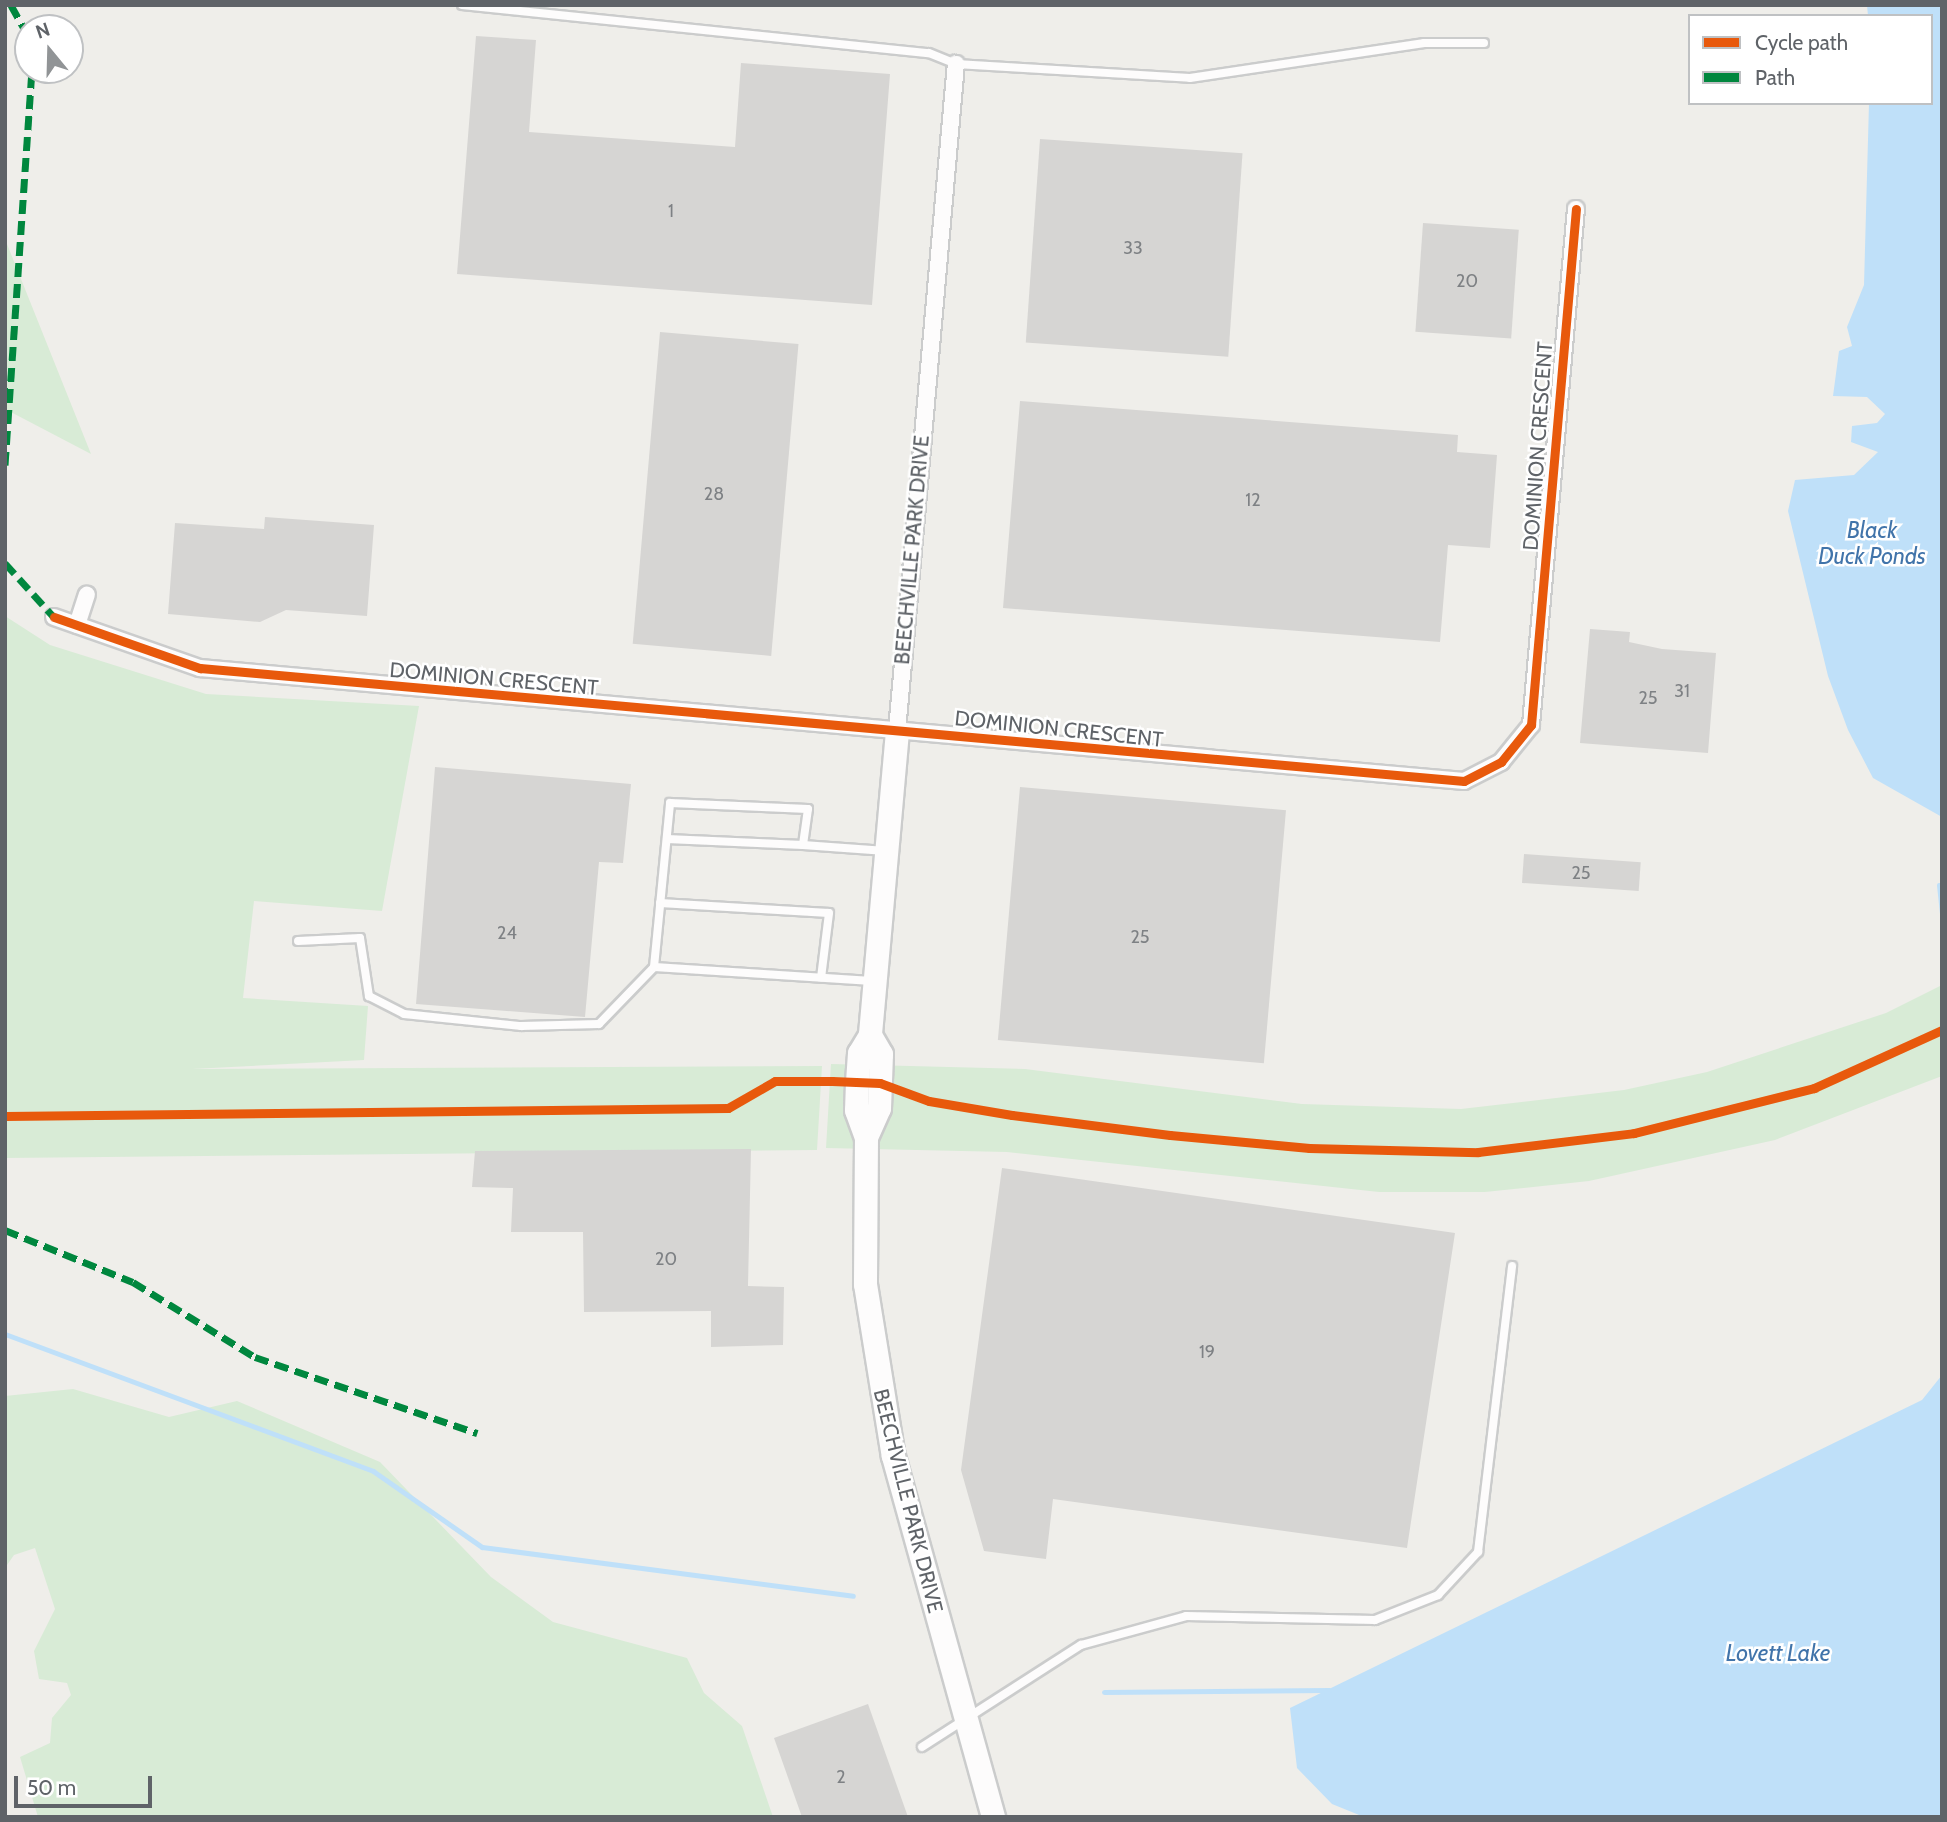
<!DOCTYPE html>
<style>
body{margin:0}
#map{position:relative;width:1947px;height:1822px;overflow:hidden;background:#efeeea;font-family:Cabin,sans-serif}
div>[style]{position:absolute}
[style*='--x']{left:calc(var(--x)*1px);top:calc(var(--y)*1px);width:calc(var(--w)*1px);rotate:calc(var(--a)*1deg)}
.green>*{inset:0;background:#d8ebd6}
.water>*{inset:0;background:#bfe0f9}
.stream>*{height:5px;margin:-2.5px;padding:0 2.5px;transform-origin:2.5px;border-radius:2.5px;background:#bfe0f9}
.building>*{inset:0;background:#d6d5d3;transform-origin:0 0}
.roads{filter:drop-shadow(2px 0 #cbcccc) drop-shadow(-2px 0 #cbcccc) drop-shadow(0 2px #cbcccc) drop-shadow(0 -2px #cbcccc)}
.lane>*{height:8px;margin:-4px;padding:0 4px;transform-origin:4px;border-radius:4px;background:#fdfcfc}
.street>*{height:16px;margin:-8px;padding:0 8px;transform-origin:8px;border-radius:8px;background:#fdfcfc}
.secondary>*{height:23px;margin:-11.5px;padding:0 11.5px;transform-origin:11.5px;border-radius:11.5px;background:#fdfcfc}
.quiet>*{height:7px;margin-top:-3.5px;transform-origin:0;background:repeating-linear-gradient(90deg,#00873e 0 14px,transparent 0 21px)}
.cycleway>*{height:9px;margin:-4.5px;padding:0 4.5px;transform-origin:4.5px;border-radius:4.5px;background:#e8590c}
span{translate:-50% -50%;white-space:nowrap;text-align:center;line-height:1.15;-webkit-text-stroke:5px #fff;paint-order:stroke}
.number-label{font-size:18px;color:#7e8184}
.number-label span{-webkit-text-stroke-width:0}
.street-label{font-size:21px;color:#5f6368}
.water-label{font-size:23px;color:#4174aa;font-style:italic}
.frame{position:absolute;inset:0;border:7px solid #5f6368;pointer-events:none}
.legend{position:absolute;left:1688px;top:14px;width:245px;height:91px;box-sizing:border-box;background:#fff;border:2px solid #bfc1c3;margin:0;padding:9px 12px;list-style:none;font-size:21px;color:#5f6368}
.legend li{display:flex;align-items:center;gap:14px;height:35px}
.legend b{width:35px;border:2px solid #bfc1c3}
.north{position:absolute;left:14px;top:14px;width:70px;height:70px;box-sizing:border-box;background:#fff;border:2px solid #bfc1c3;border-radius:50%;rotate:341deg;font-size:19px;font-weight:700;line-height:28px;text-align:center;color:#5f6368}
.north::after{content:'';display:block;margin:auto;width:24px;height:32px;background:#919496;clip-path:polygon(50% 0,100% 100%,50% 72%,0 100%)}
.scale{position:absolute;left:14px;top:1776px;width:138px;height:32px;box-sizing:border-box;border:4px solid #5f6368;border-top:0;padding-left:9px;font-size:21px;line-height:24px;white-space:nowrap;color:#5f6368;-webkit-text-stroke:5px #fff;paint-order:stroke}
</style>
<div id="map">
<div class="green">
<i style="clip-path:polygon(5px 239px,91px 454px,5px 409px)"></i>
<i style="clip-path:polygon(5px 616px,50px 645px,206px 694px,419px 706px,382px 911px,254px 901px,243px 998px,368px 1006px,364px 1060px,192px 1069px,822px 1066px,817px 1150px,5px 1158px)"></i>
<i style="clip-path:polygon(1942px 985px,1942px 1076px,1775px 1140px,1589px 1181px,1485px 1192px,1379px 1192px,1007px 1152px,826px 1148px,831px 1064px,1025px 1069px,1302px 1104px,1461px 1109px,1624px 1090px,1707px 1072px,1886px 1013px)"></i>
<i style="clip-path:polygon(73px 1389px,169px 1417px,237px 1401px,380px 1462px,491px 1577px,553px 1622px,687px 1658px,704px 1693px,742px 1726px,773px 1817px,38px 1817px,20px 1757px,50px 1743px,52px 1718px,71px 1695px,67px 1683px,39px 1679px,34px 1651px,55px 1609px,35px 1548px,14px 1555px,5px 1568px,5px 1396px)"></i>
</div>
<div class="water">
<i style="clip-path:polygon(1867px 5px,1942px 5px,1942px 817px,1873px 778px,1848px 730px,1828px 676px,1788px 511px,1795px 480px,1854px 475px,1878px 452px,1851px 442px,1852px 426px,1877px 423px,1885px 414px,1867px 397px,1833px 396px,1839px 351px,1852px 346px,1847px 327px,1864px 285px,1869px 103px,1931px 103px,1931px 16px,1868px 16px)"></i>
<i style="clip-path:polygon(1942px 1375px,1942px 1817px,1364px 1817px,1332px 1804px,1297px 1768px,1290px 1708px,1922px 1400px)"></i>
</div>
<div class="stream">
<i style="--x:1939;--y:885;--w:29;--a:84"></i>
<i style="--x:5;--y:1334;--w:393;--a:20.4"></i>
<i style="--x:373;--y:1471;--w:133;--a:34.9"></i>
<i style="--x:482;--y:1547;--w:374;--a:7.5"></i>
<i style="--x:1104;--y:1692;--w:225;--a:-0.5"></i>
</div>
<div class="building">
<i style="clip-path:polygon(476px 36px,536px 40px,529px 132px,735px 147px,741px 63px,890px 74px,872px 305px,457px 274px)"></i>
<i style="left:1040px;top:139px;width:203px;height:204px;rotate:4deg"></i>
<i style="left:1423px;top:223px;width:96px;height:109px;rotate:4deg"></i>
<i style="left:660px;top:332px;width:139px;height:313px;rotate:5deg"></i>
<i style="clip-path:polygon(1020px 401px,1458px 435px,1457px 452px,1497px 455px,1490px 548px,1448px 545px,1440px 642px,1003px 608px)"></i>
<i style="clip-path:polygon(265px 517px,374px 525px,367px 616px,286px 610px,260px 622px,168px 614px,175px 523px,264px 529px)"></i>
<i style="clip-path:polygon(1590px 629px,1630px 632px,1629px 642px,1662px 649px,1716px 653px,1708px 753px,1580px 743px)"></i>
<i style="clip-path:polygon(435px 767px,631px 784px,623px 863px,599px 862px,585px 1017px,416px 1004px)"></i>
<i style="left:1020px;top:787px;width:267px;height:254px;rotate:5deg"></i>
<i style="left:1524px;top:854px;width:117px;height:29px;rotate:4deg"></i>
<i style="clip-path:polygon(751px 1149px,748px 1286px,784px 1287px,783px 1345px,711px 1347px,711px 1311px,584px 1312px,583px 1232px,511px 1232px,513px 1188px,472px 1187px,475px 1151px)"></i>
<i style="clip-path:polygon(1002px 1168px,1455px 1233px,1407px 1548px,1053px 1499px,1046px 1559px,984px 1551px,961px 1470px)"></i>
<i style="clip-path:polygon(868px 1704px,908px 1817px,802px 1817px,774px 1738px)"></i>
</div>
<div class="roads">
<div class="lane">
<i style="--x:462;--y:5;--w:469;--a:5.9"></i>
<i style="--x:929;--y:53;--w:29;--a:22"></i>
<i style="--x:956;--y:64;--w:234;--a:3.4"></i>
<i style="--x:1190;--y:78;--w:237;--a:-8.5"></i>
<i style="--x:1424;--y:43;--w:60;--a:0"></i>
<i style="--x:667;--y:839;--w:136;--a:2.5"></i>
<i style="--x:660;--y:903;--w:169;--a:3.4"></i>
<i style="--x:829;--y:913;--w:65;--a:97"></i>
<i style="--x:298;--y:941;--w:62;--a:-2.8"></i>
<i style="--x:360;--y:938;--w:59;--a:81.2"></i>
<i style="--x:369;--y:996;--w:39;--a:27"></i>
<i style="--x:404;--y:1014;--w:118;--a:5.9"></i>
<i style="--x:521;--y:1026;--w:78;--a:-1.5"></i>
<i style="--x:599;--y:1024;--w:79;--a:-46"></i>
<i style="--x:872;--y:981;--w:218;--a:-176.3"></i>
<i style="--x:654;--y:967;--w:165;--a:-84.4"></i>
<i style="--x:670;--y:803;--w:138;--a:2.5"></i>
<i style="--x:808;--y:809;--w:36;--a:98"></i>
<i style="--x:803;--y:845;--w:83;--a:4.1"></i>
<i style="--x:922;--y:1747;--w:189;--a:-32.7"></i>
<i style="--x:1081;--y:1645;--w:109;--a:-15.4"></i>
<i style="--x:1186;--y:1616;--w:189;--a:1.2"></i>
<i style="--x:1375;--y:1620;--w:68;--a:-21.6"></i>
<i style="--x:1438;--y:1595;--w:59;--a:-47.1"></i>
<i style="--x:1478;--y:1552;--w:288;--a:-83.2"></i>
</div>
<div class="street">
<i style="--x:54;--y:617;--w:155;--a:19.3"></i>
<i style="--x:200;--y:668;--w:1269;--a:5.11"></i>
<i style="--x:1464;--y:781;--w:42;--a:-27.2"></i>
<i style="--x:1501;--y:762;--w:48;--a:-51"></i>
<i style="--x:1531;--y:725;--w:518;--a:-85.02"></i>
<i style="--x:77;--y:625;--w:32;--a:-72"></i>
<i style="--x:897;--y:731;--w:670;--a:-84.95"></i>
</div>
<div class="secondary">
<i style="--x:897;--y:731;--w:305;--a:95.1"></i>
<i style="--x:870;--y:1035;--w:21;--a:121"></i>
<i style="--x:859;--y:1053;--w:29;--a:94"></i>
<i style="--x:857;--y:1082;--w:28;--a:92"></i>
<i style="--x:856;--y:1110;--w:29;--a:70"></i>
<i style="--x:866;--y:1137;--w:147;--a:90.4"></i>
<i style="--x:865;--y:1284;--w:174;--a:80.8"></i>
<i style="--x:893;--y:1456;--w:375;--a:74.5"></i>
<i style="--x:866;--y:1137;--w:32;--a:-66"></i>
<i style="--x:879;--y:1108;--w:54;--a:-87.9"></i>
<i style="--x:881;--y:1054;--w:22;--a:-120"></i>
</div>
</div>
<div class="quiet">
<i style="--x:11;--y:5;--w:35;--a:61"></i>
<i style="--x:5;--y:465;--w:396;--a:-86.1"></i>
<i style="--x:5;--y:563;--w:73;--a:47.8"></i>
<i style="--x:5;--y:1230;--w:138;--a:22.1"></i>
<i style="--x:133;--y:1282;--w:143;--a:31.6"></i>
<i style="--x:255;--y:1357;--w:235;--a:18.9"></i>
</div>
<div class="cycleway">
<i style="--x:54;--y:617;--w:155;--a:19.3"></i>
<i style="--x:200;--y:668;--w:1269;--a:5.11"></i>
<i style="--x:1464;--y:781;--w:42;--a:-27.2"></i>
<i style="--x:1501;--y:762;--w:48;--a:-51"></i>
<i style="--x:1531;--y:725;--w:518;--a:-85.02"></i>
<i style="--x:5;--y:1116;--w:723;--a:-0.63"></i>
<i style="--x:728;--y:1108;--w:54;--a:-29.9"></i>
<i style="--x:775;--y:1081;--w:57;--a:0"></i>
<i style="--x:832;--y:1081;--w:48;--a:2.4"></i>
<i style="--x:880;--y:1083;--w:52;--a:20.2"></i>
<i style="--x:929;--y:1101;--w:84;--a:9.6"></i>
<i style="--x:1012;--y:1115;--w:159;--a:7.2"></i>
<i style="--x:1170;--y:1135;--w:140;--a:5.3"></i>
<i style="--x:1309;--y:1148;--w:169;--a:1.4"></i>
<i style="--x:1478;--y:1152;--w:157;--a:-6.9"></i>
<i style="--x:1634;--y:1133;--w:186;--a:-14"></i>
<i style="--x:1814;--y:1088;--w:141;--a:-24.4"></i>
</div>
<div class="number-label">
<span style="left:671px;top:211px">1</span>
<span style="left:1133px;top:248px">33</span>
<span style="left:1467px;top:281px">20</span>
<span style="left:714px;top:494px">28</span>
<span style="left:1253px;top:500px">12</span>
<span style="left:1682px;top:691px">31</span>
<span style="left:1648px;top:698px">25</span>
<span style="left:1581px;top:873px">25</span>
<span style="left:507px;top:933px">24</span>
<span style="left:1140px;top:937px">25</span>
<span style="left:666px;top:1259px">20</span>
<span style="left:1207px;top:1352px">19</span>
<span style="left:841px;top:1777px">2</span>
</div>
<div class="street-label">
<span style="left:1538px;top:446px;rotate:-86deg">DOMINION CRESCENT</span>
<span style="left:912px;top:550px;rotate:-85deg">BEECHVILLE PARK DRIVE</span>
<span style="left:494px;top:679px;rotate:5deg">DOMINION CRESCENT</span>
<span style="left:1059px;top:729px;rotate:6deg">DOMINION CRESCENT</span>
<span style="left:908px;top:1501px;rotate:76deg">BEECHVILLE PARK DRIVE</span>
</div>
<div class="water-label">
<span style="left:1872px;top:543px">Black<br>Duck Ponds</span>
<span style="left:1778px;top:1653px">Lovett Lake</span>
</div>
<div class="frame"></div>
<ul class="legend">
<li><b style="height:9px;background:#e8590c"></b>Cycle path</li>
<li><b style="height:9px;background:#00873e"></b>Path</li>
</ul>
<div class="north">N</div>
<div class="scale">50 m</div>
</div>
